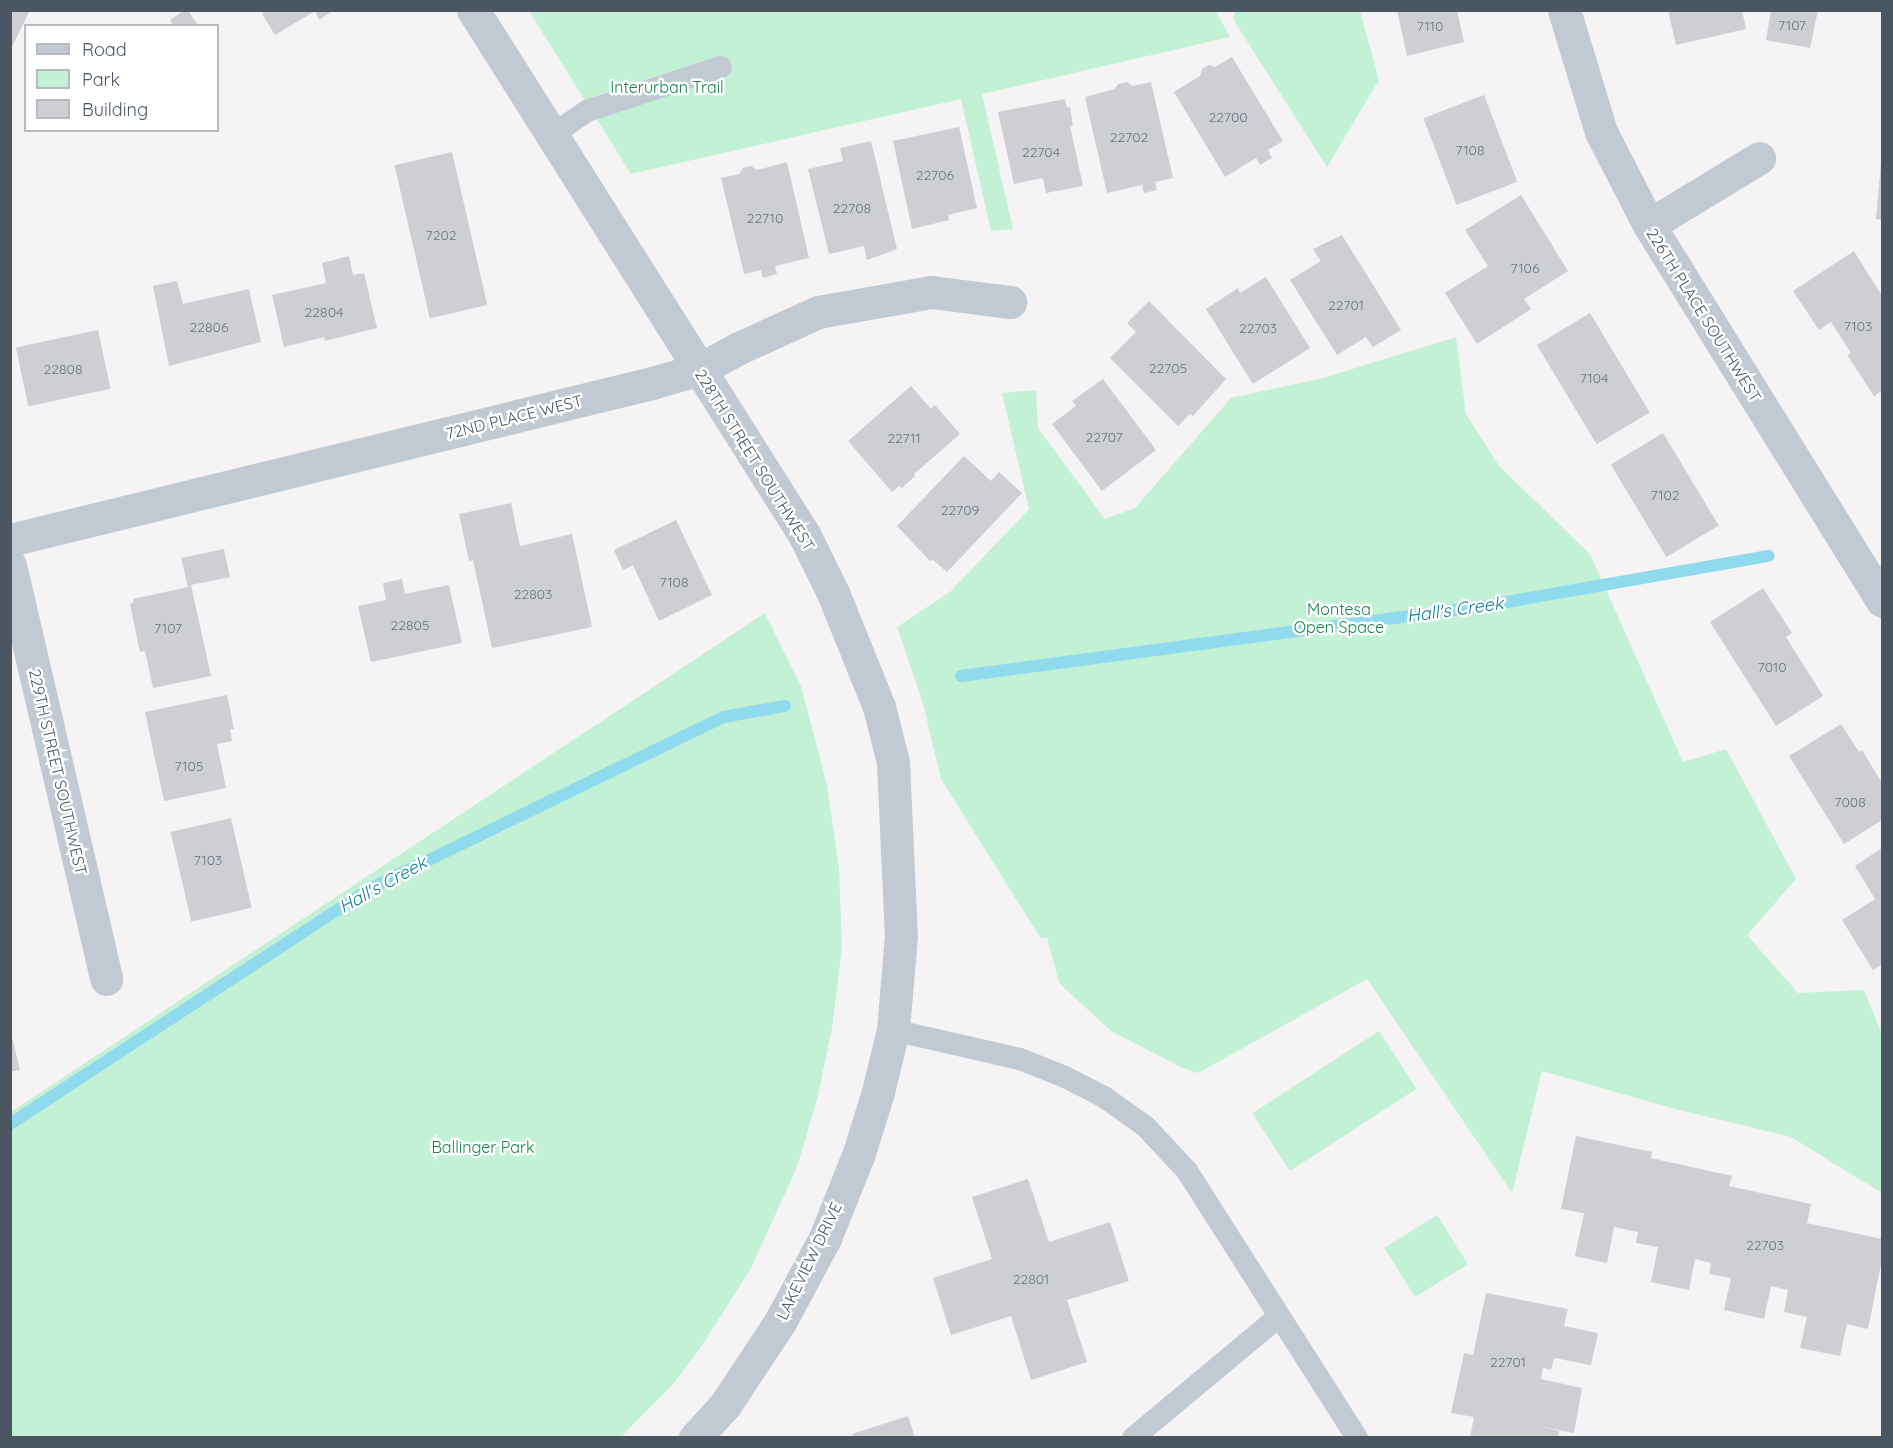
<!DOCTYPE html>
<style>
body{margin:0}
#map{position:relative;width:1893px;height:1448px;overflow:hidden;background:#f5f3f3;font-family:Quicksand,sans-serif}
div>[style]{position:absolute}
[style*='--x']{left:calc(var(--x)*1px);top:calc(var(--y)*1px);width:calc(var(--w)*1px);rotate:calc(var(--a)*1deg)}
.green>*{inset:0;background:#c3f1d5;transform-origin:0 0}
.stream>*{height:12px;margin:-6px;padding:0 6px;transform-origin:6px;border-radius:6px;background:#90daee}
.building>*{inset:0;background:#cdcfd5;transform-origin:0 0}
.service>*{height:22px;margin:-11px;padding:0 11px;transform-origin:11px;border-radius:11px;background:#c1cad2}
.minor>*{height:33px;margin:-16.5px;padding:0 16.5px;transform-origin:16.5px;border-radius:16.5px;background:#c1cad2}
.tertiary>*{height:33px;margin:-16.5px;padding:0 16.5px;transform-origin:16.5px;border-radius:16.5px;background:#c1cad2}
span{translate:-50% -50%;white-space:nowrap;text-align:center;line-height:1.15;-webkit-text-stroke:5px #fff;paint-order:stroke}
.number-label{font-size:14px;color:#6b747e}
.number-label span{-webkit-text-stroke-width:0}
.park-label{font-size:16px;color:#17864f}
.street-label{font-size:16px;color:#4a5661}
.water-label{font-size:18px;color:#0c7c9b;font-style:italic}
.frame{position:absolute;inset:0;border:12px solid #4a5661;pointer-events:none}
.legend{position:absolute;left:24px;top:24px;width:195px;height:108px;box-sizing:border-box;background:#fff;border:2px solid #b7bbc0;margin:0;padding:8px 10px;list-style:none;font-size:18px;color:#4a5661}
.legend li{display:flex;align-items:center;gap:12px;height:30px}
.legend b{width:30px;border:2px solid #b7bbc0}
</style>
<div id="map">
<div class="green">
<i style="clip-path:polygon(1215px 10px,1230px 37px,982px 94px,1013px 229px,991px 231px,961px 99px,631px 174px,529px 11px)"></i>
<i style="clip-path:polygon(1235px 11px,1360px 11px,1379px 80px,1327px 167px,1233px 19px)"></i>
<i style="clip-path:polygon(1456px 337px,1466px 414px,1499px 466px,1590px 554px,1683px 762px,1726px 749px,1796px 879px,1747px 935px,1798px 993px,1864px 990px,1882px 1034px,1882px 1193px,1791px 1137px,1671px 1108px,1542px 1071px,1512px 1193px,1367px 979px,1198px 1073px,1183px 1068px,1111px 1031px,1059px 983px,1047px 937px,1041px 939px,941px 779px,923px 703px,897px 627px,950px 592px,1029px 509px,1002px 393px,1036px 390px,1038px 428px,1105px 519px,1135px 508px,1231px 398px,1323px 378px)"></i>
<i style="clip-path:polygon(765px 613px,801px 686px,827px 785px,839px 869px,842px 947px,832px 1028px,817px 1100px,797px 1167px,751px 1268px,701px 1347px,674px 1383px,621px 1437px,11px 1437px,11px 1112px)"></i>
<i style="left:1379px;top:1031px;width:69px;height:151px;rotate:57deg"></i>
<i style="left:1437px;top:1215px;width:58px;height:62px;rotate:58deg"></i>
</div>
<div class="stream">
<i style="--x:961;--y:676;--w:528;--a:-7.62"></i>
<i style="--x:1484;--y:606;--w:289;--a:-10"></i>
<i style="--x:10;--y:1124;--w:427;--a:-33.2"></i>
<i style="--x:367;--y:890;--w:396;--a:-25.9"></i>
<i style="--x:723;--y:717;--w:63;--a:-10.1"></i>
</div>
<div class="building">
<i style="clip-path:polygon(10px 10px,30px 10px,10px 51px)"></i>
<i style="clip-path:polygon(185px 10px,188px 10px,198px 26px,174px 26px,170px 20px)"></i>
<i style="clip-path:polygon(267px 10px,334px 10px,319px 20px,315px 11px,275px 35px,262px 14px)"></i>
<i style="clip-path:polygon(1397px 10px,1457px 10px,1464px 42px,1407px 56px)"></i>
<i style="clip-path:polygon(1668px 10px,1742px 10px,1746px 29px,1676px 45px)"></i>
<i style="clip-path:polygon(1771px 10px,1818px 10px,1810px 48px,1766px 40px)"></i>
<i style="clip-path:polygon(1232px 57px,1283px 141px,1268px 150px,1272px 158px,1260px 165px,1256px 158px,1225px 177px,1174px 92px,1200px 76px,1202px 69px,1209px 65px,1215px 67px)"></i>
<i style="clip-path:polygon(1127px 82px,1132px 86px,1151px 82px,1173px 178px,1155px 182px,1157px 190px,1144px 193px,1142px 185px,1107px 193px,1085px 97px,1115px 89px,1118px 84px)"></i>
<i style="left:1484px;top:95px;width:93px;height:65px;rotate:69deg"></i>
<i style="clip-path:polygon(1065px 99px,1067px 108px,1070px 107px,1073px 126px,1070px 126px,1083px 186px,1046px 193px,1043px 178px,1014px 184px,998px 112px)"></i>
<i style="clip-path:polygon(959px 127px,977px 208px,948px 215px,949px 220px,912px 229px,893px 141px)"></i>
<i style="clip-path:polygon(871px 141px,897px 249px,867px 260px,864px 246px,829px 254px,808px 169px,843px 161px,840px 148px)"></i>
<i style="left:452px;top:152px;width:157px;height:59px;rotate:77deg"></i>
<i style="clip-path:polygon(787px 162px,809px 258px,775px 266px,777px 274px,763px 278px,761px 270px,744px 274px,721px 178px,739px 174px,743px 168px,751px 166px,757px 170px)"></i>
<i style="clip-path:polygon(1881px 163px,1882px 163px,1882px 220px,1876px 219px)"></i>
<i style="clip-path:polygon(1521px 195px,1568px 271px,1524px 299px,1531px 309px,1477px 344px,1445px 293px,1488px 266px,1465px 230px)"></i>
<i style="clip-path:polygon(1342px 235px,1401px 330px,1373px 347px,1366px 337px,1337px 355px,1290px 280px,1321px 261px,1313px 249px)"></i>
<i style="clip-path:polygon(1854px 251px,1882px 296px,1882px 391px,1874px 396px,1847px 355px,1851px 353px,1831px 322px,1819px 330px,1793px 291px)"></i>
<i style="clip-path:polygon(349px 256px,353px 275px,364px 273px,377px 328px,325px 341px,324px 337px,284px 347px,272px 295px,326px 283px,322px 263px)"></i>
<i style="clip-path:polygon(1266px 277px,1310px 348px,1253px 384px,1206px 309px,1238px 288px,1240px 293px)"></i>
<i style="clip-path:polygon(177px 281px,183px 304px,249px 289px,261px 342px,169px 366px,153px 286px)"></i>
<i style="clip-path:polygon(1149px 301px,1226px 379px,1193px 416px,1190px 414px,1178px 426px,1110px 358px,1136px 332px,1127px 323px)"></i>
<i style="left:1590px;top:313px;width:116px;height:62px;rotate:59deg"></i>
<i style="left:98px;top:330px;width:60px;height:84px;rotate:78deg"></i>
<i style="clip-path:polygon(1103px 379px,1156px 450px,1102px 491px,1052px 424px,1076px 406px,1072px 401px)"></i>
<i style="clip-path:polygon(911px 386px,931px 409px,935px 405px,960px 434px,914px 474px,915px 476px,902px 488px,899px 486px,892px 492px,848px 441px)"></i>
<i style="left:1663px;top:433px;width:108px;height:61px;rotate:59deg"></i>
<i style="clip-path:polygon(964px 456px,991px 481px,999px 472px,1022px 493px,947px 572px,933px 560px,930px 561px,897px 526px)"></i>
<i style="clip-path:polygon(511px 503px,520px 546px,572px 534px,592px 627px,492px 648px,473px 560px,469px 561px,459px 514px)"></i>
<i style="clip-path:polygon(676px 520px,712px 595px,659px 621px,633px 565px,623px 570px,614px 550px)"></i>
<i style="clip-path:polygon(224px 549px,230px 577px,191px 585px,211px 676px,153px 688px,145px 651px,140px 652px,130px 604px,133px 603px,133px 599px,188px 587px,181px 558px)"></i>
<i style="clip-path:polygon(402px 579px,405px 594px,449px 585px,462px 643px,371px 662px,358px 606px,386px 600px,383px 583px)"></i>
<i style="clip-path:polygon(1763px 588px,1792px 633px,1786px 637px,1823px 696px,1776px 726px,1710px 622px)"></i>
<i style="clip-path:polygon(227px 695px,234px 729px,230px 729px,232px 741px,217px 744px,226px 788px,164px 801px,145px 712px)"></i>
<i style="clip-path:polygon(1841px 724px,1859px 752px,1862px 750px,1882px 783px,1882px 820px,1844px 844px,1789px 756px)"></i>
<i style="left:231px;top:818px;width:92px;height:62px;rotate:77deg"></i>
<i style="clip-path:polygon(1882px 848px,1882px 964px,1873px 970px,1842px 920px,1875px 899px,1855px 866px)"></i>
<i style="clip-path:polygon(11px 1033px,20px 1070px,10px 1072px,10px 1034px)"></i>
<i style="clip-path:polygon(1576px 1136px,1652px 1152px,1651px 1158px,1732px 1176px,1729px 1186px,1811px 1204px,1807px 1223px,1882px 1239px,1882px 1259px,1868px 1329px,1847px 1324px,1840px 1356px,1800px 1348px,1807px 1317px,1784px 1312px,1788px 1290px,1771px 1286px,1764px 1319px,1724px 1310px,1731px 1278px,1709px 1274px,1711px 1263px,1695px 1259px,1689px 1290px,1651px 1282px,1658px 1247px,1636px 1243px,1638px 1232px,1614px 1227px,1607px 1263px,1575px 1256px,1584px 1213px,1561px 1209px)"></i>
<i style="clip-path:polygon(1028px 1179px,1049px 1242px,1110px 1222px,1129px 1281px,1067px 1300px,1087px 1362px,1031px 1380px,1011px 1316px,951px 1335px,933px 1278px,992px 1259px,972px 1197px)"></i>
<i style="clip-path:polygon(1486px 1293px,1568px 1309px,1564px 1326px,1598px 1333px,1591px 1365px,1554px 1358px,1551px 1370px,1543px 1368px,1541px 1379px,1582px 1388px,1574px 1433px,1539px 1426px,1559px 1431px,1558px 1438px,1470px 1438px,1474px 1417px,1451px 1413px,1464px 1353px,1473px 1355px)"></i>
<i style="clip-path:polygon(908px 1416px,915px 1438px,853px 1438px,852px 1434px)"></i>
</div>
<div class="service">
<i style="--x:551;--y:136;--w:44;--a:-34.8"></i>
<i style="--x:587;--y:111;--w:141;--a:-18.2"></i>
<i style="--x:893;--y:1030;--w:130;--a:12.9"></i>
<i style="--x:1020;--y:1059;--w:48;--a:21.8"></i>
<i style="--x:1065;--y:1077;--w:44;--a:27.1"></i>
<i style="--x:1104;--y:1097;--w:50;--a:35.3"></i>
<i style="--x:1145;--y:1126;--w:62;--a:47"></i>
<i style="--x:1187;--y:1171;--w:317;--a:57.5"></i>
<i style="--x:1133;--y:1438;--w:189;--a:-39.8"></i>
</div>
<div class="minor">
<i style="--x:1649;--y:225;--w:129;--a:-31.3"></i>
<i style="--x:10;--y:540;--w:661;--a:-13.74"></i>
<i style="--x:652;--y:383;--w:50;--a:-16.3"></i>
<i style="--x:700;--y:369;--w:44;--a:-28.3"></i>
<i style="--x:739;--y:348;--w:87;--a:-24.5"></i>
<i style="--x:818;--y:312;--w:115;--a:-10"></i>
<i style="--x:931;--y:292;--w:80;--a:7.2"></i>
<i style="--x:10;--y:565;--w:425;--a:76.9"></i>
</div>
<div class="tertiary">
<i style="--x:473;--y:10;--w:622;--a:57.74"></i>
<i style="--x:805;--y:536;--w:64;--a:63.8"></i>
<i style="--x:833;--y:593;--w:123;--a:68"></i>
<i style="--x:879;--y:707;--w:57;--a:75.7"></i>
<i style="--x:893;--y:762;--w:173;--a:87.4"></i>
<i style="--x:901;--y:935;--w:95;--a:94.8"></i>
<i style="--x:893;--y:1030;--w:64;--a:103.6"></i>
<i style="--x:878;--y:1092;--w:64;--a:107.3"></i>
<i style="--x:859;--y:1153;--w:92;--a:111.8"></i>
<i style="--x:825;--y:1238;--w:95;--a:118.2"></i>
<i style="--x:780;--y:1322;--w:100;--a:123.5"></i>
<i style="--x:725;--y:1405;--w:45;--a:132.3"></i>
<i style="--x:1564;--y:10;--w:127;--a:73.1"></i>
<i style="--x:1601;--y:132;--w:105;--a:62.7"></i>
<i style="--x:1649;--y:225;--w:442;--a:58.2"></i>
</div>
<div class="number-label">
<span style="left:1792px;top:25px">7107</span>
<span style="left:1430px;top:26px">7110</span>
<span style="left:1228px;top:117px">22700</span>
<span style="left:1129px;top:137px">22702</span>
<span style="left:1470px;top:150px">7108</span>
<span style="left:1041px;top:152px">22704</span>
<span style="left:935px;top:175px">22706</span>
<span style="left:852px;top:208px">22708</span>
<span style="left:765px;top:218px">22710</span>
<span style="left:441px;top:235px">7202</span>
<span style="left:1525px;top:268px">7106</span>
<span style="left:1346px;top:305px">22701</span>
<span style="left:324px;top:312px">22804</span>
<span style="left:1858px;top:326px">7103</span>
<span style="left:209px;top:327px">22806</span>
<span style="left:1258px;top:328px">22703</span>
<span style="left:1168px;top:368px">22705</span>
<span style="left:63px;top:369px">22808</span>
<span style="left:1594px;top:378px">7104</span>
<span style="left:1104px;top:437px">22707</span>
<span style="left:904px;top:438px">22711</span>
<span style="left:1665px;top:495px">7102</span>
<span style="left:960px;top:510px">22709</span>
<span style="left:674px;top:582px">7108</span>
<span style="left:533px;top:594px">22803</span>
<span style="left:410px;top:625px">22805</span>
<span style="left:168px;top:628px">7107</span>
<span style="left:1772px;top:667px">7010</span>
<span style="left:189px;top:766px">7105</span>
<span style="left:1850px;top:802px">7008</span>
<span style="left:208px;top:860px">7103</span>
<span style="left:1765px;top:1245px">22703</span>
<span style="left:1031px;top:1279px">22801</span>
<span style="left:1508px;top:1362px">22701</span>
</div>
<div class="park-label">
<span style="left:667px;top:87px">Interurban Trail</span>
<span style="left:1339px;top:618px">Montesa<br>Open Space</span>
<span style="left:483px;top:1147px">Ballinger Park</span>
</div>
<div class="street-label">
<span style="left:1704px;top:315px;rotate:58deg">226TH PLACE SOUTHWEST</span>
<span style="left:514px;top:417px;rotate:-14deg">72ND PLACE WEST</span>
<span style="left:755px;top:460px;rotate:58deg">228TH STREET SOUTHWEST</span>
<span style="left:58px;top:772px;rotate:77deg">229TH STREET SOUTHWEST</span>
<span style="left:809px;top:1261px;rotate:-64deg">LAKEVIEW DRIVE</span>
</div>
<div class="water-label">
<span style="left:1455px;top:610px;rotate:-8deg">Hall's Creek</span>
<span style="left:383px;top:885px;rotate:-29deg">Hall's Creek</span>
</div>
<div class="frame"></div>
<ul class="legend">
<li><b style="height:8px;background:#c1cad2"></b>Road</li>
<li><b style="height:16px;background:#c3f1d5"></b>Park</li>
<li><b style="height:16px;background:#cdcfd5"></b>Building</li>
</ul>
</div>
